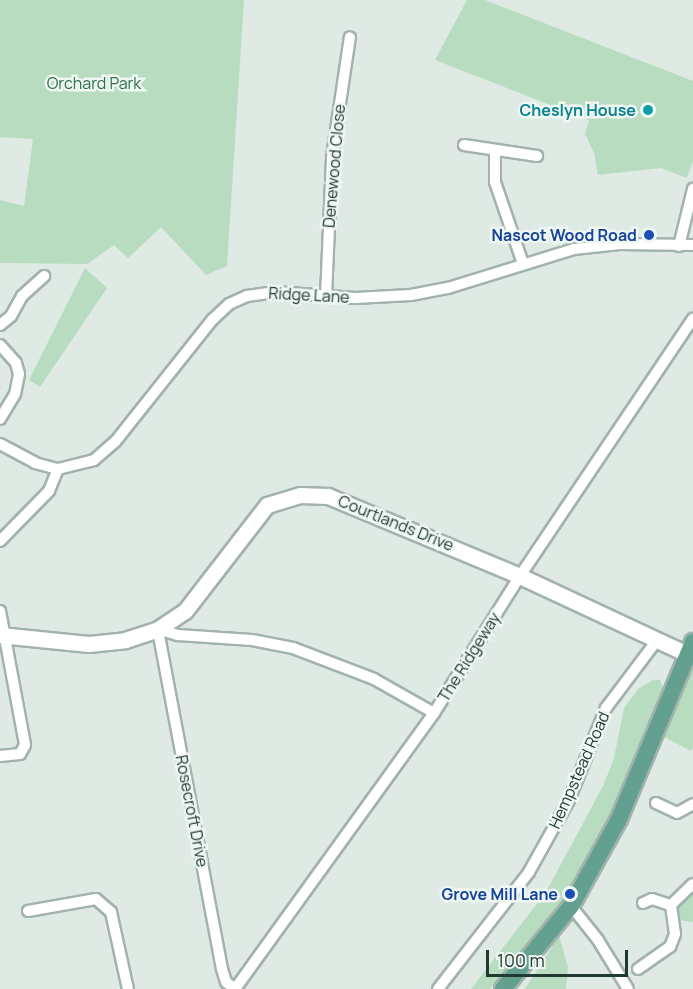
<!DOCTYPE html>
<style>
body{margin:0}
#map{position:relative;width:693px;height:989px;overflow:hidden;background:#dfeae5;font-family:Manrope,sans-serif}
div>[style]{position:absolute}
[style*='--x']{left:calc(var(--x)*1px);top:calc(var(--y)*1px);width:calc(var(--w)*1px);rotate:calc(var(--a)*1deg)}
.green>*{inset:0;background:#b8dcc0}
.roads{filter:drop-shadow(2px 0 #a2b2ac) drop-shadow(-2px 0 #a2b2ac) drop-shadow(0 2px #a2b2ac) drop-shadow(0 -2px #a2b2ac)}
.street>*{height:10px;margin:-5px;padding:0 5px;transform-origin:5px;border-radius:5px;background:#fff}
.secondary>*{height:15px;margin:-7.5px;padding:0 7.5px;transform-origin:7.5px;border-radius:7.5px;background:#fff}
.primary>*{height:16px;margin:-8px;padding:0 8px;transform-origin:8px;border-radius:8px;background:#63a08f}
.dots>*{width:16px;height:16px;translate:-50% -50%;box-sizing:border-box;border:3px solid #eff7f3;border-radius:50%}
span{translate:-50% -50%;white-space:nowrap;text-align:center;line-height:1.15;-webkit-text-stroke:5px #eff7f3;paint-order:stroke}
.park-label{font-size:16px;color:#2b7144}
.culture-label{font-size:16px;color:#0d838f;font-weight:700}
.right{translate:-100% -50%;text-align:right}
.street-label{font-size:16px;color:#203a32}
.transit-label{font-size:16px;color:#164399;font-weight:700}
.scale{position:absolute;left:486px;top:950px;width:142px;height:27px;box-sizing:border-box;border:3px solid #203a32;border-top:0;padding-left:8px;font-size:18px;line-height:21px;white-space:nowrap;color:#203a32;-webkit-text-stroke:4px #eff7f3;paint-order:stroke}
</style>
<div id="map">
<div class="green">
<i style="clip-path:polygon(0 0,244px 0,227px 266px,206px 275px,161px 227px,128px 258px,114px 245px,87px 264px,0 263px,0 200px,24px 206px,33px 139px,0 137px)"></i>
<i style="clip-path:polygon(467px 0,485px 0,693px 81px,693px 161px,687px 178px,661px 168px,598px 175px,594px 153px,585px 134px,589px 120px,435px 60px)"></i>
<i style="clip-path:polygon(85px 268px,107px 288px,40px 387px,29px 380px)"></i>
<i style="clip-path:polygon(693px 660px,693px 748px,691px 751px,664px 737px)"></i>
<i style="clip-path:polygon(653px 680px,660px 680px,663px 688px,599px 843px,577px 880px,513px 964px,490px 989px,471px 989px,546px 892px,604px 784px,614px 758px,624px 708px,638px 689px)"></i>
<i style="clip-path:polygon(693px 890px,693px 922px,675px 920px,678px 902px)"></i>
<i style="clip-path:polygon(559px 936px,568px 967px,566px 989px,525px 989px)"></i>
</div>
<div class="roads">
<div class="street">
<i style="--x:464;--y:145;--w:74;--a:8.6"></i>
<i style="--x:495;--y:150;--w:32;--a:90"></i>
<i style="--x:495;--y:182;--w:87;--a:71.1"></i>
<i style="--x:679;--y:246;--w:59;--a:-76.2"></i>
<i style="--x:326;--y:296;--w:139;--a:-87.5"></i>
<i style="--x:332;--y:157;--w:121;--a:-81.5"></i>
<i style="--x:0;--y:325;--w:14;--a:-39"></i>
<i style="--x:11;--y:316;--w:23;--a:-61"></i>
<i style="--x:22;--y:296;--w:30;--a:-42"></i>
<i style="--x:0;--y:345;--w:24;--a:48"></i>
<i style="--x:16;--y:363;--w:11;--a:75"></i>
<i style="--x:19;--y:374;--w:20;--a:101"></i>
<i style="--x:15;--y:394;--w:29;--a:121"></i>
<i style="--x:0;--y:444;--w:40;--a:28"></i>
<i style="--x:35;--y:463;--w:24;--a:15"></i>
<i style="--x:58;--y:469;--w:37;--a:-14"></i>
<i style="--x:94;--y:460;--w:28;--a:-41"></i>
<i style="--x:115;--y:442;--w:156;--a:-51.5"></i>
<i style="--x:212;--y:320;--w:23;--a:-43"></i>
<i style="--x:229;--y:304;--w:20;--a:-24"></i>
<i style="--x:247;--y:296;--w:29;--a:-8"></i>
<i style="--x:276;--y:292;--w:79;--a:4.3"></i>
<i style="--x:355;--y:298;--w:56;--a:-3.1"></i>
<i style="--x:411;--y:295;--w:38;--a:-11"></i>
<i style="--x:448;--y:288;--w:132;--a:-17.2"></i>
<i style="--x:574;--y:249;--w:46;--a:-6.2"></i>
<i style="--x:620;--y:244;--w:73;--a:0.8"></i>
<i style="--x:0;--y:541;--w:70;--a:-45.6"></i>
<i style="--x:49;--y:491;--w:24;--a:-68"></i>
<i style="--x:0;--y:611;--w:136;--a:79.4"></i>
<i style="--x:25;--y:745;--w:10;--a:119"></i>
<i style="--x:20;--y:754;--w:20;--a:174"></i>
<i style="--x:656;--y:803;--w:23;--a:25"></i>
<i style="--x:677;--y:813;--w:18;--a:-29"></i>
<i style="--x:643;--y:903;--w:10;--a:-24"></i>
<i style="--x:652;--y:899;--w:20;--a:18"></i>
<i style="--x:571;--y:906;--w:43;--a:51.5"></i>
<i style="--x:598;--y:940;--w:57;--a:58.5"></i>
<i style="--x:28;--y:911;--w:69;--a:-10"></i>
<i style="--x:96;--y:899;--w:20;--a:41"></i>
<i style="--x:111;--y:912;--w:79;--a:77.6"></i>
<i style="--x:638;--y:969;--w:39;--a:-35"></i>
<i style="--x:670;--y:947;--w:14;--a:-69"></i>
<i style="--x:675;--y:934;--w:29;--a:-98"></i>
<i style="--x:671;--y:905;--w:30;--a:-44"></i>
<i style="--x:235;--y:989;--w:340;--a:-54.2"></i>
<i style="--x:434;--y:713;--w:162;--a:-57.9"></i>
<i style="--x:520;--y:576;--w:310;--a:-56.1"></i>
<i style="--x:235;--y:989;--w:11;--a:-142"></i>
<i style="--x:226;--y:982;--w:14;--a:-107"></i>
<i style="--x:222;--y:969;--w:346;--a:-100.7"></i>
<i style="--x:158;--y:629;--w:21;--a:17"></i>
<i style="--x:178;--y:635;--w:74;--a:3.9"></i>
<i style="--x:252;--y:640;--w:42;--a:11"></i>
<i style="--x:293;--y:648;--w:87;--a:20.9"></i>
<i style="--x:374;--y:679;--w:69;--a:29.5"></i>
<i style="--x:438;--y:989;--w:148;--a:-52.1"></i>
<i style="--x:529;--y:872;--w:82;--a:-60.9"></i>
<i style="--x:569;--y:800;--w:99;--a:-68.1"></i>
<i style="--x:606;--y:708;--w:86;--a:-53"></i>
</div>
<div class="secondary">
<i style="--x:0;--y:635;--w:89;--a:5.8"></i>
<i style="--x:89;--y:644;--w:36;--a:-6"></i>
<i style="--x:125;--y:640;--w:35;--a:-18"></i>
<i style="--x:158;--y:629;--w:32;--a:-34"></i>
<i style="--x:185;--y:611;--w:134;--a:-52.3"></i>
<i style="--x:267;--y:505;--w:34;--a:-17"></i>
<i style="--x:300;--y:495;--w:28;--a:2"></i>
<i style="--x:328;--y:496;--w:208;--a:22.6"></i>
<i style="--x:520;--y:576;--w:184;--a:25"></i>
</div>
<div class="primary">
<i style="--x:503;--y:989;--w:107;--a:-50.7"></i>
<i style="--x:571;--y:906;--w:99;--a:-61.1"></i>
<i style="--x:619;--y:819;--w:192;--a:-67.3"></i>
</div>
</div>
<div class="dots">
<i style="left:648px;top:110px;background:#0f9aa8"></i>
<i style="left:649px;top:235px;background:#1a4fb4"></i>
<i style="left:570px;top:894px;background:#1a4fb4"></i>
</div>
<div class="park-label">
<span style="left:94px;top:83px">Orchard Park</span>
</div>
<div class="culture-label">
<span class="right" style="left:636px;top:110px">Cheslyn House</span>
</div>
<div class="street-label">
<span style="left:334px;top:166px;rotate:-85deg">Denewood Close</span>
<span style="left:309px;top:295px;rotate:3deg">Ridge Lane</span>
<span style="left:396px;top:523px;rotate:22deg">Courtlands Drive</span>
<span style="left:469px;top:657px;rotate:-58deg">The Ridgeway</span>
<span style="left:579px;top:770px;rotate:-66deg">Hempstead Road</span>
<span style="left:192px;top:811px;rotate:79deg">Rosecroft Drive</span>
</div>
<div class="transit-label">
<span class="right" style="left:637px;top:235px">Nascot Wood Road</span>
<span class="right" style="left:558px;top:894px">Grove Mill Lane</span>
</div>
<div class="scale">100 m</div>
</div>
